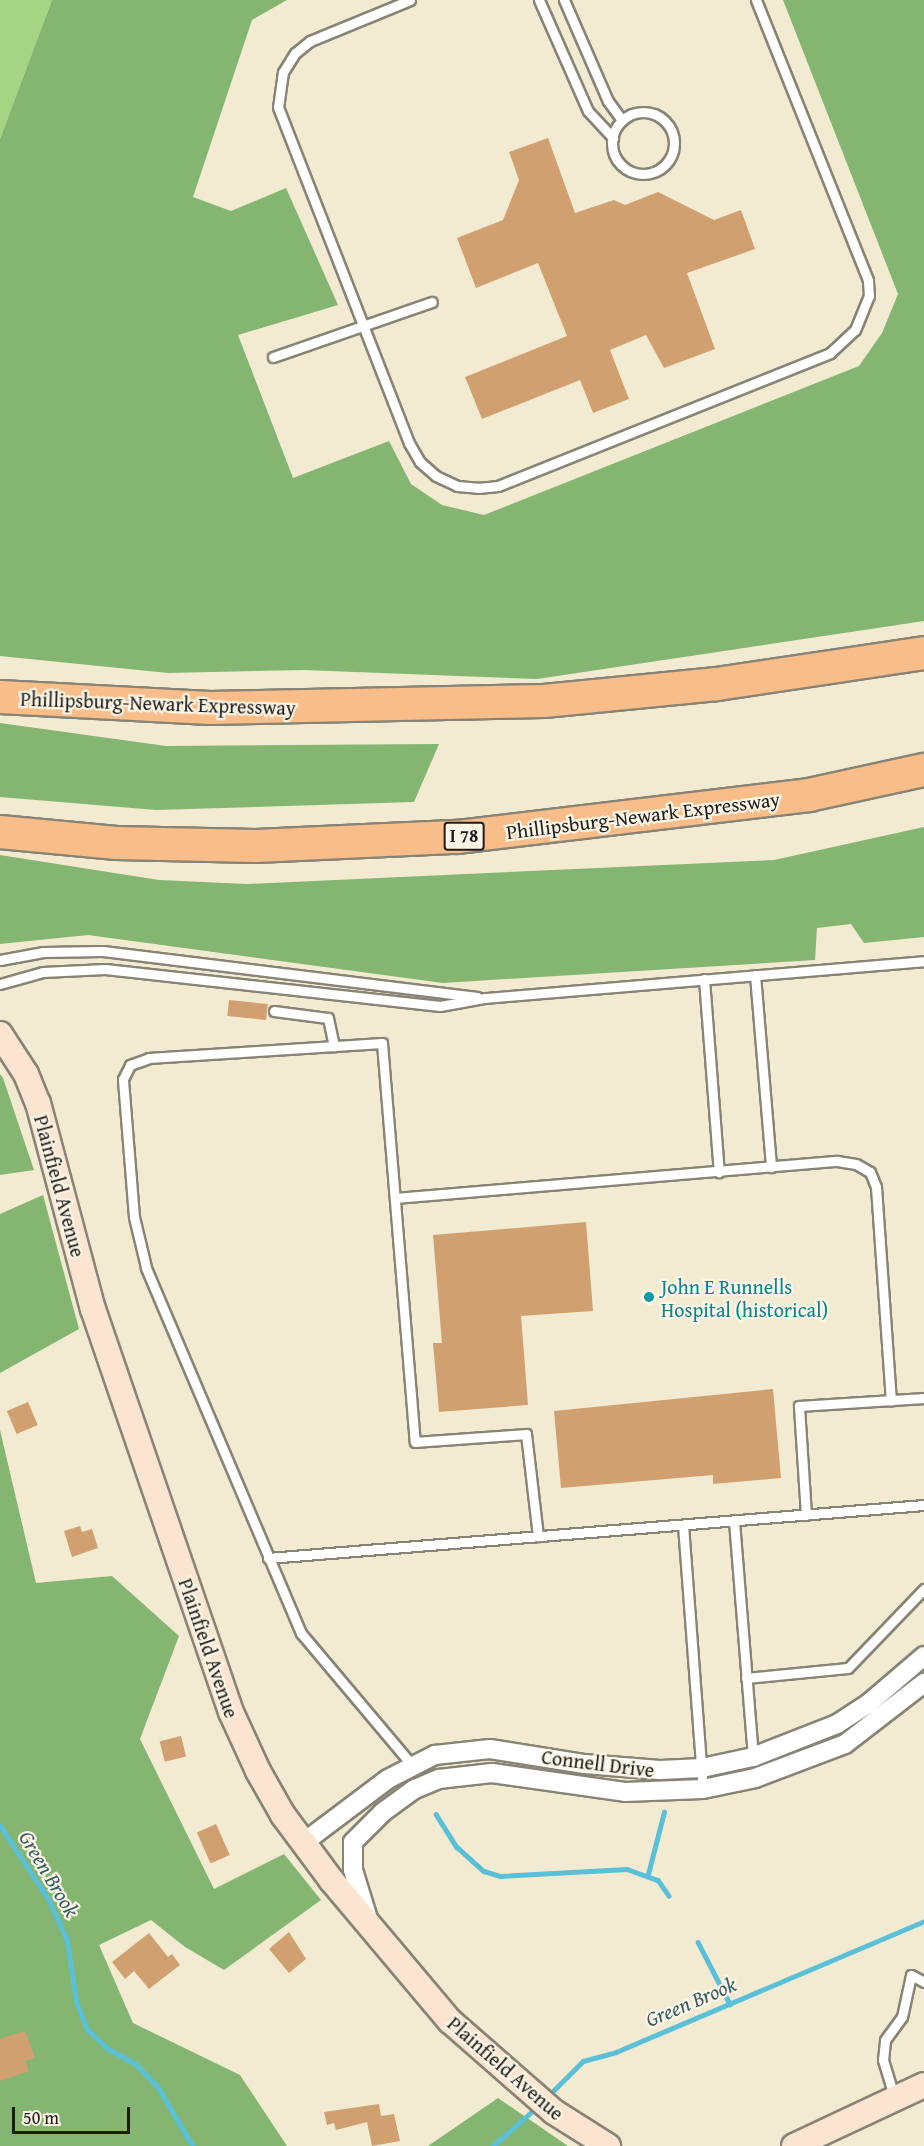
<!DOCTYPE html>
<style>
body{margin:0}
#map{position:relative;width:924px;height:2146px;overflow:hidden;background:#f2ebd1;font-family:"Gentium Book Plus",serif}
div>[style]{position:absolute}
[style*='--x']{left:calc(var(--x)*1px);top:calc(var(--y)*1px);width:calc(var(--w)*1px);rotate:calc(var(--a)*1deg)}
.green>*{inset:0;background:#a5d583}
.forest>*{inset:0;background:#84b671}
.stream>*{height:4.5px;margin:-2.25px;padding:0 2.25px;transform-origin:2.25px;border-radius:2.25px;background:#5abfd8}
.building>*{inset:0;background:#d1a070;transform-origin:0 0}
.roads{filter:drop-shadow(2px 0 #878476) drop-shadow(-2px 0 #878476) drop-shadow(0 2px #878476) drop-shadow(0 -2px #878476)}
.service>*{height:9px;margin:-4.5px;padding:0 4.5px;transform-origin:4.5px;border-radius:4.5px;background:#fff}
.service>.ring{margin:-4.5px;padding:0;box-sizing:content-box;background:none;border:9px solid #fff;border-radius:50%}
.minor>*{height:18px;margin:-9px;padding:0 9px;transform-origin:9px;border-radius:9px;background:#fff}
.secondary>*{height:24px;margin:-12px;padding:0 12px;transform-origin:12px;border-radius:12px;background:#fce5d0}
.motorway>*{height:32px;margin:-16px;padding:0 16px;transform-origin:16px;border-radius:16px;background:#f8bd89}
.dots>*{width:16px;height:16px;translate:-50% -50%;box-sizing:border-box;border:3px solid #fcf5e5;border-radius:50%}
span{translate:-50% -50%;white-space:nowrap;text-align:center;line-height:1.15;-webkit-text-stroke:4.5px #fcf5e5;paint-order:stroke}
.shield-label span{padding:2px 4px;background:#fcf5e5;border:2px solid;border-radius:4px;-webkit-text-stroke-width:0}
.shield-label{font-size:18px;color:#1c1c1c;font-weight:700}
.street-label{font-size:20px;color:#1c1c1c}
.culture-label{font-size:20px;color:#0d838f}
.left{translate:0 -50%;text-align:left}
.water-label{font-size:21px;color:#355d67;font-style:italic}
.scale{position:absolute;left:12px;top:2107px;width:118px;height:27px;box-sizing:border-box;border:3px solid #1c1c1c;border-top:0;padding-left:8px;font-size:18px;line-height:21px;white-space:nowrap;color:#1c1c1c;-webkit-text-stroke:4px #fcf5e5;paint-order:stroke}
</style>
<div id="map">
<div class="green">
<i style="clip-path:polygon(0 0,52px 0,0 139px)"></i>
</div>
<div class="forest">
<i style="clip-path:polygon(52px 0,287px 0,252px 20px,193px 197px,231px 211px,286px 188px,338px 305px,238px 335px,293px 478px,389px 441px,411px 484px,442px 505px,484px 515px,859px 366px,882px 333px,898px 294px,783px 0,924px 0,924px 621px,537px 679px,304px 670px,168px 673px,0 656px,0 139px)"></i>
<i style="clip-path:polygon(0 723px,166px 746px,439px 744px,414px 802px,156px 810px,0 797px)"></i>
<i style="clip-path:polygon(924px 827px,924px 937px,864px 943px,851px 924px,817px 928px,815px 960px,443px 983px,88px 935px,0 944px,0 855px,159px 880px,247px 884px,774px 860px)"></i>
<i style="clip-path:polygon(0 1074px,3px 1078px,34px 1170px,0 1175px)"></i>
<i style="clip-path:polygon(43px 1195px,79px 1329px,0 1373px,0 1214px)"></i>
<i style="clip-path:polygon(0 1430px,36px 1583px,112px 1576px,179px 1636px,140px 1739px,214px 1889px,284px 1854px,321px 1900px,224px 1970px,185px 1947px,151px 1920px,99px 1945px,133px 2023px,240px 2075px,287px 2146px,0 2146px)"></i>
<i style="clip-path:polygon(498px 2098px,568px 2146px,428px 2146px)"></i>
</div>
<div class="stream">
<i style="--x:436;--y:1814;--w:39;--a:58"></i>
<i style="--x:457;--y:1847;--w:36;--a:42"></i>
<i style="--x:484;--y:1871;--w:17;--a:17"></i>
<i style="--x:500;--y:1876;--w:127;--a:-3.2"></i>
<i style="--x:627;--y:1869;--w:33;--a:20"></i>
<i style="--x:658;--y:1880;--w:19;--a:55"></i>
<i style="--x:0;--y:1825;--w:87;--a:56.7"></i>
<i style="--x:48;--y:1898;--w:45;--a:65.1"></i>
<i style="--x:67;--y:1939;--w:65;--a:81.1"></i>
<i style="--x:77;--y:2003;--w:29;--a:68"></i>
<i style="--x:88;--y:2030;--w:26;--a:43"></i>
<i style="--x:107;--y:2048;--w:33;--a:29"></i>
<i style="--x:136;--y:2064;--w:32;--a:46"></i>
<i style="--x:158;--y:2087;--w:69;--a:59.3"></i>
<i style="--x:648;--y:1874;--w:64;--a:-75.5"></i>
<i style="--x:698;--y:1942;--w:70;--a:62.7"></i>
<i style="--x:548;--y:2096;--w:49;--a:-45"></i>
<i style="--x:583;--y:2061;--w:34;--a:-15"></i>
<i style="--x:616;--y:2052;--w:335;--a:-23"></i>
<i style="--x:493;--y:2146;--w:60;--a:-41.6"></i>
</div>
<div class="building">
<i style="clip-path:polygon(548px 138px,575px 213px,614px 200px,625px 205px,658px 192px,714px 220px,741px 210px,755px 249px,687px 273px,715px 349px,664px 368px,646px 335px,610px 350px,629px 399px,593px 413px,580px 380px,482px 419px,465px 377px,567px 336px,538px 263px,476px 288px,457px 238px,503px 220px,519px 180px,509px 152px)"></i>
<i style="left:229px;top:1000px;width:39px;height:16px;rotate:6deg"></i>
<i style="clip-path:polygon(586px 1222px,593px 1311px,521px 1316px,528px 1405px,439px 1412px,433px 1343px,442px 1343px,433px 1235px)"></i>
<i style="clip-path:polygon(773px 1389px,781px 1478px,713px 1484px,713px 1475px,561px 1488px,554px 1411px)"></i>
<i style="left:28px;top:1402px;width:25px;height:23px;rotate:67deg"></i>
<i style="clip-path:polygon(80px 1526px,82px 1532px,92px 1529px,98px 1548px,72px 1557px,64px 1531px)"></i>
<i style="left:181px;top:1736px;width:21px;height:22px;rotate:76deg"></i>
<i style="left:216px;top:1824px;width:34px;height:21px;rotate:66deg"></i>
<i style="clip-path:polygon(289px 1932px,306px 1959px,289px 1973px,269px 1949px)"></i>
<i style="clip-path:polygon(149px 1933px,168px 1957px,172px 1954px,180px 1965px,149px 1989px,134px 1971px,125px 1979px,112px 1962px)"></i>
<i style="clip-path:polygon(25px 2031px,35px 2058px,25px 2061px,29px 2071px,0 2081px,0 2039px)"></i>
<i style="clip-path:polygon(379px 2104px,381px 2116px,394px 2114px,400px 2141px,372px 2146px,367px 2122px,336px 2130px,334px 2123px,327px 2125px,324px 2112px)"></i>
</div>
<div class="roads">
<div class="service">
<i style="--x:410;--y:0;--w:108;--a:157.7"></i>
<i style="--x:310;--y:41;--w:19;--a:141"></i>
<i style="--x:295;--y:53;--w:22;--a:122"></i>
<i style="--x:283;--y:72;--w:35;--a:98"></i>
<i style="--x:278;--y:107;--w:361;--a:68.7"></i>
<i style="--x:409;--y:443;--w:22;--a:60"></i>
<i style="--x:420;--y:462;--w:21;--a:41"></i>
<i style="--x:436;--y:476;--w:23;--a:25"></i>
<i style="--x:457;--y:486;--w:21;--a:5"></i>
<i style="--x:478;--y:488;--w:20;--a:-6"></i>
<i style="--x:498;--y:486;--w:358;--a:-21.8"></i>
<i style="--x:830;--y:353;--w:34;--a:-43"></i>
<i style="--x:855;--y:330;--w:37;--a:-68"></i>
<i style="--x:869;--y:296;--w:16;--a:-94"></i>
<i style="--x:868;--y:280;--w:302;--a:-111.8"></i>
<i style="--x:539;--y:0;--w:121;--a:66.2"></i>
<i style="--x:588;--y:111;--w:37;--a:47"></i>
<i style="--x:564;--y:0;--w:110;--a:66.5"></i>
<i style="--x:608;--y:101;--w:24;--a:54"></i>
<i class="ring" style="left:612px;top:112px;width:53px;height:53px"></i>
<i style="--x:273;--y:357;--w:168;--a:-19.1"></i>
<i style="--x:0;--y:960;--w:44;--a:-10.5"></i>
<i style="--x:43;--y:952;--w:60;--a:-1"></i>
<i style="--x:103;--y:951;--w:377;--a:7"></i>
<i style="--x:755;--y:975;--w:193;--a:85.2"></i>
<i style="--x:704;--y:979;--w:194;--a:85.6"></i>
<i style="--x:0;--y:984;--w:45;--a:-15.6"></i>
<i style="--x:43;--y:972;--w:62;--a:-2.8"></i>
<i style="--x:105;--y:969;--w:337;--a:6.3"></i>
<i style="--x:440;--y:1006;--w:46;--a:-10.1"></i>
<i style="--x:485;--y:998;--w:441;--a:-4.8"></i>
<i style="--x:274;--y:1011;--w:54;--a:7.4"></i>
<i style="--x:328;--y:1018;--w:29;--a:78"></i>
<i style="--x:395;--y:1198;--w:444;--a:-4.8"></i>
<i style="--x:837;--y:1161;--w:19;--a:9"></i>
<i style="--x:856;--y:1164;--w:16;--a:30"></i>
<i style="--x:870;--y:1172;--w:16;--a:68"></i>
<i style="--x:876;--y:1187;--w:214;--a:86"></i>
<i style="--x:806;--y:1515;--w:109;--a:-93.7"></i>
<i style="--x:799;--y:1406;--w:125;--a:-3.7"></i>
<i style="--x:734;--y:1521;--w:238;--a:85.4"></i>
<i style="--x:683;--y:1525;--w:265;--a:85.7"></i>
<i style="--x:268;--y:1558;--w:658;--a:-4.62"></i>
<i style="--x:746;--y:1678;--w:102;--a:-5.6"></i>
<i style="--x:848;--y:1668;--w:110;--a:-46.1"></i>
<i style="--x:412;--y:1765;--w:172;--a:-130.1"></i>
<i style="--x:301;--y:1633;--w:397;--a:-113"></i>
<i style="--x:146;--y:1267;--w:51;--a:-103.5"></i>
<i style="--x:134;--y:1217;--w:138;--a:-94.6"></i>
<i style="--x:123;--y:1079;--w:16;--a:-63"></i>
<i style="--x:130;--y:1065;--w:20;--a:-20"></i>
<i style="--x:149;--y:1058;--w:233;--a:-3.7"></i>
<i style="--x:382;--y:1043;--w:400;--a:85.3"></i>
<i style="--x:415;--y:1442;--w:111;--a:-4.1"></i>
<i style="--x:526;--y:1434;--w:103;--a:83.3"></i>
<i style="--x:894;--y:2096;--w:38;--a:-107"></i>
<i style="--x:883;--y:2060;--w:20;--a:-84"></i>
<i style="--x:885;--y:2040;--w:29;--a:-54"></i>
<i style="--x:902;--y:2017;--w:43;--a:-77.9"></i>
<i style="--x:911;--y:1975;--w:15;--a:28"></i>
</div>
<div class="minor">
<i style="--x:303;--y:1843;--w:106;--a:-37"></i>
<i style="--x:388;--y:1779;--w:53;--a:-27.1"></i>
<i style="--x:435;--y:1755;--w:55;--a:-6.2"></i>
<i style="--x:490;--y:1749;--w:96;--a:9"></i>
<i style="--x:585;--y:1764;--w:75;--a:4.6"></i>
<i style="--x:660;--y:1770;--w:42;--a:-2.7"></i>
<i style="--x:702;--y:1768;--w:52;--a:-12.2"></i>
<i style="--x:753;--y:1757;--w:90;--a:-21.4"></i>
<i style="--x:837;--y:1724;--w:37;--a:-33"></i>
<i style="--x:868;--y:1704;--w:74;--a:-40.6"></i>
<i style="--x:369;--y:1922;--w:54;--a:-107.1"></i>
<i style="--x:353;--y:1870;--w:28;--a:-90"></i>
<i style="--x:353;--y:1842;--w:42;--a:-45"></i>
<i style="--x:383;--y:1812;--w:39;--a:-36"></i>
<i style="--x:415;--y:1789;--w:26;--a:-23"></i>
<i style="--x:439;--y:1779;--w:53;--a:-6.5"></i>
<i style="--x:492;--y:1773;--w:134;--a:8.1"></i>
<i style="--x:625;--y:1792;--w:78;--a:-2.2"></i>
<i style="--x:703;--y:1789;--w:53;--a:-11.9"></i>
<i style="--x:755;--y:1778;--w:96;--a:-20.7"></i>
<i style="--x:845;--y:1744;--w:100;--a:-37.7"></i>
</div>
<div class="secondary">
<i style="--x:0;--y:1034;--w:48;--a:57"></i>
<i style="--x:26;--y:1074;--w:31;--a:68"></i>
<i style="--x:38;--y:1103;--w:213;--a:75.1"></i>
<i style="--x:93;--y:1309;--w:426;--a:71.1"></i>
<i style="--x:231;--y:1712;--w:65;--a:65.4"></i>
<i style="--x:258;--y:1771;--w:51;--a:60.4"></i>
<i style="--x:283;--y:1815;--w:82;--a:53.4"></i>
<i style="--x:332;--y:1881;--w:183;--a:49.9"></i>
<i style="--x:450;--y:2021;--w:138;--a:41.2"></i>
<i style="--x:554;--y:2112;--w:64;--a:32.2"></i>
<i style="--x:794;--y:2146;--w:144;--a:-25.1"></i>
</div>
<div class="motorway">
<i style="--x:0;--y:697;--w:210;--a:3"></i>
<i style="--x:210;--y:708;--w:334;--a:-1.2"></i>
<i style="--x:544;--y:701;--w:174;--a:-5.6"></i>
<i style="--x:717;--y:684;--w:209;--a:-8.5"></i>
<i style="--x:0;--y:832;--w:117;--a:5.4"></i>
<i style="--x:116;--y:843;--w:140;--a:1.2"></i>
<i style="--x:256;--y:846;--w:202;--a:-2.6"></i>
<i style="--x:458;--y:837;--w:354;--a:-6.8"></i>
<i style="--x:809;--y:795;--w:118;--a:-12.3"></i>
</div>
</div>
<div class="dots">
<i style="left:649px;top:1297px;background:#0f9aa8"></i>
</div>
<div class="shield-label">
<span style="left:464px;top:836px">I 78</span>
</div>
<div class="street-label">
<span style="left:158px;top:703px;rotate:2deg">Phillipsburg-Newark Expressway</span>
<span style="left:643px;top:815px;rotate:-7deg">Phillipsburg-Newark Expressway</span>
<span style="left:60px;top:1186px;rotate:75deg">Plainfield Avenue</span>
<span style="left:209px;top:1648px;rotate:71deg">Plainfield Avenue</span>
<span style="left:598px;top:1763px;rotate:7deg">Connell Drive</span>
<span style="left:506px;top:2068px;rotate:41deg">Plainfield Avenue</span>
</div>
<div class="culture-label">
<span class="left" style="left:661px;top:1298px">John E Runnells<br>Hospital (historical)</span>
</div>
<div class="water-label">
<span style="left:49px;top:1874px;rotate:59deg">Green Brook</span>
<span style="left:691px;top:2002px;rotate:-23deg">Green Brook</span>
</div>
<div class="scale">50 m</div>
</div>
